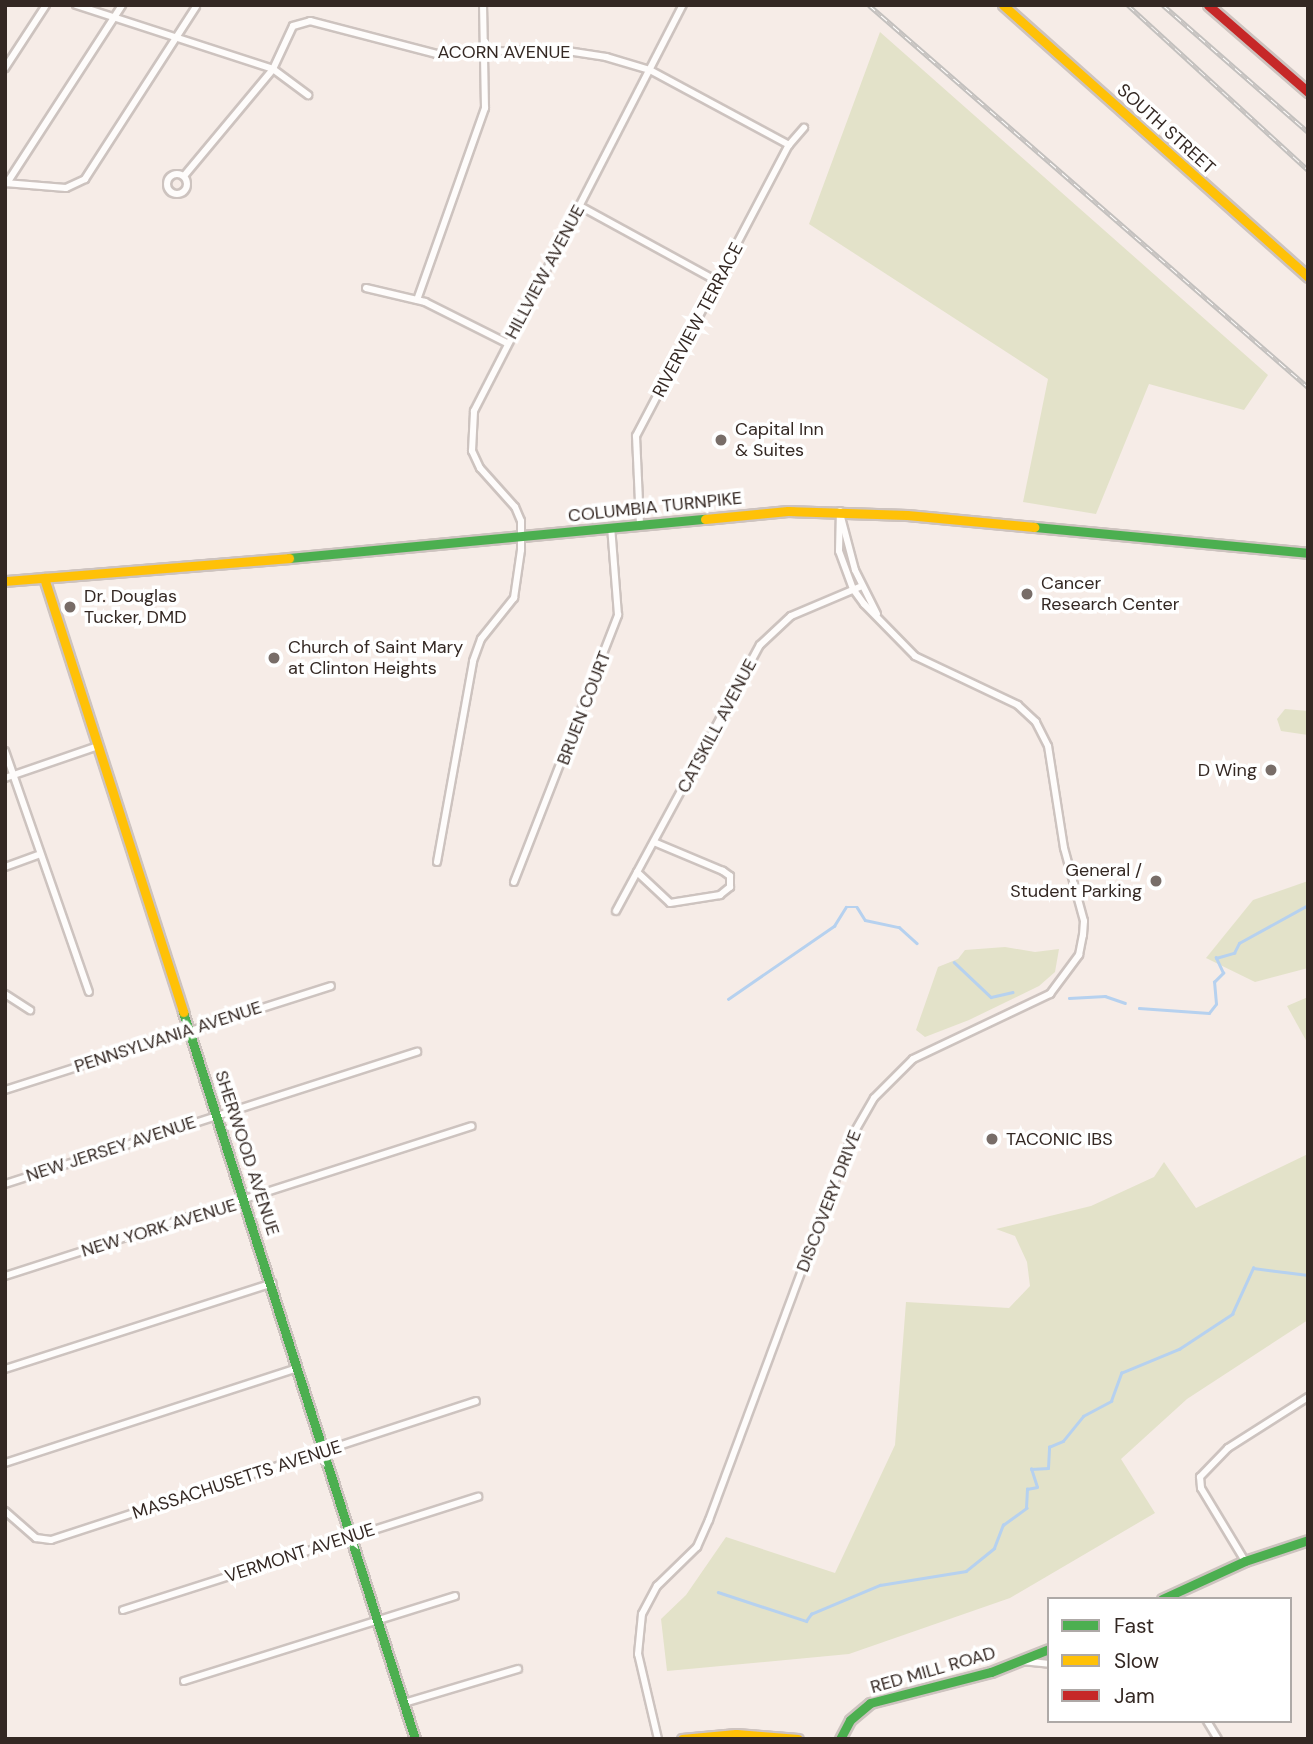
<!DOCTYPE html>
<style>
body{margin:0}
#map{position:relative;width:1313px;height:1744px;overflow:hidden;background:#f6ece7;font-family:"DM Sans",sans-serif}
div>[style]{position:absolute}
[style*='--x']{left:calc(var(--x)*1px);top:calc(var(--y)*1px);width:calc(var(--w)*1px);rotate:calc(var(--a)*1deg)}
.green>*{inset:0;background:#e3e2c9}
.stream>*{height:2.5px;margin:-1.25px;padding:0 1.25px;transform-origin:1.25px;border-radius:1.25px;background:#b6d1ef}
.roads{filter:drop-shadow(2px 0 #cdc3bf) drop-shadow(-2px 0 #cdc3bf) drop-shadow(0 2px #cdc3bf) drop-shadow(0 -2px #cdc3bf)}
.street>*{height:6px;margin:-3px;padding:0 3px;transform-origin:3px;border-radius:3px;background:#fefcfb}
.street>.ring{margin:-3px;padding:0;box-sizing:content-box;background:none;border:6px solid #fefcfb;border-radius:50%}
.fast>*{height:9px;margin:-4.5px;padding:0 4.5px;transform-origin:4.5px;border-radius:4.5px;background:#4caf50}
.slow>*{height:9px;margin:-4.5px;padding:0 4.5px;transform-origin:4.5px;border-radius:4.5px;background:#ffc107}
.jam>*{height:9px;margin:-4.5px;padding:0 4.5px;transform-origin:4.5px;border-radius:4.5px;background:#c62828}
.rail>*{height:5px;margin-top:-2.5px;transform-origin:0;background:repeating-linear-gradient(90deg,#fff 0 8px,#c3c0be 0 16px);box-sizing:border-box;border-block:2px solid #c3c0be}
.dots>*{width:19px;height:19px;translate:-50% -50%;box-sizing:border-box;border:4px solid #fff;border-radius:50%}
span{translate:-50% -50%;white-space:nowrap;text-align:center;line-height:1.15;-webkit-text-stroke:7px #fff;paint-order:stroke}
.street-label{font-size:18px;color:#342823}
.poi-label{font-size:18px;color:#342823}
.left{translate:0 -50%;text-align:left}
.right{translate:-100% -50%;text-align:right}
.frame{position:absolute;inset:0;border:7px solid #342823;pointer-events:none}
.legend{position:absolute;left:1047px;top:1597px;width:245px;height:126px;box-sizing:border-box;background:#fff;border:2px solid #aea9a7;margin:0;padding:9px 12px;list-style:none;font-size:21px;color:#342823}
.legend li{display:flex;align-items:center;gap:14px;height:35px}
.legend b{width:35px;border:2px solid #aea9a7}
</style>
<div id="map">
<div class="green">
<i style="clip-path:polygon(880px 32px,1268px 375px,1244px 410px,1149px 384px,1096px 514px,1023px 502px,1048px 379px,809px 224px)"></i>
<i style="clip-path:polygon(1285px 709px,1308px 711px,1308px 735px,1281px 731px,1277px 719px)"></i>
<i style="clip-path:polygon(1308px 881px,1308px 968px,1255px 982px,1206px 958px,1253px 900px)"></i>
<i style="clip-path:polygon(1005px 947px,1035px 952px,1059px 949px,1055px 972px,1039px 986px,969px 1020px,925px 1037px,916px 1030px,938px 967px,958px 959px,965px 950px)"></i>
<i style="clip-path:polygon(1308px 997px,1308px 1044px,1287px 1006px)"></i>
<i style="clip-path:polygon(1308px 1154px,1308px 1320px,1187px 1399px,1121px 1459px,1155px 1513px,1010px 1598px,849px 1654px,667px 1671px,661px 1619px,686px 1595px,726px 1537px,835px 1573px,895px 1445px,906px 1302px,1009px 1308px,1030px 1286px,1027px 1262px,1015px 1236px,996px 1229px,1091px 1206px,1154px 1177px,1164px 1162px,1196px 1208px)"></i>
</div>
<div class="stream">
<i style="--x:954;--y:962;--w:51;--a:43.4"></i>
<i style="--x:991;--y:997;--w:22;--a:-13"></i>
<i style="--x:1069;--y:998;--w:36;--a:-3"></i>
<i style="--x:1105;--y:996;--w:21;--a:19"></i>
<i style="--x:728;--y:999;--w:129;--a:-34.6"></i>
<i style="--x:834;--y:926;--w:22;--a:-58"></i>
<i style="--x:846;--y:907;--w:11;--a:0"></i>
<i style="--x:857;--y:907;--w:15;--a:58"></i>
<i style="--x:865;--y:920;--w:35;--a:12"></i>
<i style="--x:899;--y:927;--w:24;--a:42"></i>
<i style="--x:1139;--y:1008;--w:70;--a:4.1"></i>
<i style="--x:1209;--y:1013;--w:11;--a:-52"></i>
<i style="--x:1216;--y:1004;--w:22;--a:-95"></i>
<i style="--x:1214;--y:982;--w:13;--a:-45"></i>
<i style="--x:1223;--y:973;--w:17;--a:-115"></i>
<i style="--x:1216;--y:958;--w:19;--a:-16"></i>
<i style="--x:1234;--y:953;--w:11;--a:-63"></i>
<i style="--x:1239;--y:943;--w:79;--a:-28.8"></i>
<i style="--x:718;--y:1592;--w:93;--a:18.2"></i>
<i style="--x:806;--y:1621;--w:9;--a:-54"></i>
<i style="--x:811;--y:1614;--w:75;--a:-22.8"></i>
<i style="--x:880;--y:1585;--w:87;--a:-9.2"></i>
<i style="--x:966;--y:1571;--w:36;--a:-39"></i>
<i style="--x:994;--y:1548;--w:25;--a:-69"></i>
<i style="--x:1003;--y:1525;--w:29;--a:-36"></i>
<i style="--x:1026;--y:1508;--w:19;--a:-87"></i>
<i style="--x:1027;--y:1489;--w:10;--a:-11"></i>
<i style="--x:1037;--y:1487;--w:19;--a:-108"></i>
<i style="--x:1031;--y:1469;--w:17;--a:-3"></i>
<i style="--x:1048;--y:1468;--w:21;--a:-87"></i>
<i style="--x:1049;--y:1447;--w:15;--a:-23"></i>
<i style="--x:1063;--y:1441;--w:32;--a:-51"></i>
<i style="--x:1083;--y:1416;--w:32;--a:-28"></i>
<i style="--x:1111;--y:1401;--w:30;--a:-70"></i>
<i style="--x:1121;--y:1373;--w:63;--a:-22.5"></i>
<i style="--x:1179;--y:1349;--w:64;--a:-33.4"></i>
<i style="--x:1232;--y:1314;--w:51;--a:-65.5"></i>
<i style="--x:1253;--y:1268;--w:55;--a:7.3"></i>
</div>
<div class="roads">
<div class="street">
<i style="--x:76;--y:5;--w:207;--a:18"></i>
<i style="--x:273;--y:69;--w:44;--a:36.6"></i>
<i style="--x:5;--y:68;--w:75;--a:-56.9"></i>
<i class="ring" style="left:167px;top:174px;width:14px;height:14px"></i>
<i style="--x:184;--y:176;--w:139;--a:-50.2"></i>
<i style="--x:273;--y:69;--w:47;--a:-65.1"></i>
<i style="--x:293;--y:26;--w:18;--a:-16"></i>
<i style="--x:310;--y:21;--w:131;--a:14.6"></i>
<i style="--x:437;--y:54;--w:117;--a:-2.4"></i>
<i style="--x:554;--y:49;--w:53;--a:8.7"></i>
<i style="--x:606;--y:57;--w:46;--a:16.5"></i>
<i style="--x:650;--y:70;--w:158;--a:28.3"></i>
<i style="--x:5;--y:183;--w:61;--a:4.7"></i>
<i style="--x:66;--y:188;--w:21;--a:-25"></i>
<i style="--x:85;--y:179;--w:205;--a:-57.2"></i>
<i style="--x:7;--y:183;--w:212;--a:-57.1"></i>
<i style="--x:580;--y:206;--w:158;--a:28.7"></i>
<i style="--x:366;--y:288;--w:61;--a:13.3"></i>
<i style="--x:425;--y:302;--w:92;--a:26.6"></i>
<i style="--x:417;--y:300;--w:204;--a:-70.5"></i>
<i style="--x:485;--y:108;--w:103;--a:-91.1"></i>
<i style="--x:841;--y:517;--w:55;--a:75.2"></i>
<i style="--x:855;--y:570;--w:49;--a:63.4"></i>
<i style="--x:640;--y:524;--w:88;--a:-92.6"></i>
<i style="--x:636;--y:436;--w:329;--a:-62.3"></i>
<i style="--x:789;--y:145;--w:23;--a:-49"></i>
<i style="--x:5;--y:751;--w:255;--a:70.8"></i>
<i style="--x:5;--y:778;--w:95;--a:-19"></i>
<i style="--x:437;--y:862;--w:204;--a:-79.8"></i>
<i style="--x:473;--y:661;--w:23;--a:-70"></i>
<i style="--x:481;--y:639;--w:53;--a:-51.2"></i>
<i style="--x:514;--y:598;--w:49;--a:-81.7"></i>
<i style="--x:521;--y:550;--w:29;--a:-90"></i>
<i style="--x:521;--y:521;--w:15;--a:-113"></i>
<i style="--x:515;--y:507;--w:52;--a:-131.9"></i>
<i style="--x:480;--y:468;--w:19;--a:-115"></i>
<i style="--x:472;--y:451;--w:40;--a:-87.1"></i>
<i style="--x:474;--y:411;--w:457;--a:-62.8"></i>
<i style="--x:5;--y:867;--w:35;--a:-20"></i>
<i style="--x:637;--y:872;--w:45;--a:43.2"></i>
<i style="--x:670;--y:903;--w:51;--a:-9.1"></i>
<i style="--x:720;--y:895;--w:13;--a:-39"></i>
<i style="--x:730;--y:887;--w:11;--a:-90"></i>
<i style="--x:730;--y:876;--w:9;--a:-144"></i>
<i style="--x:723;--y:871;--w:75;--a:-157.2"></i>
<i style="--x:514;--y:882;--w:287;--a:-68.7"></i>
<i style="--x:618;--y:615;--w:88;--a:-94.5"></i>
<i style="--x:616;--y:911;--w:302;--a:-61.6"></i>
<i style="--x:760;--y:645;--w:42;--a:-43.1"></i>
<i style="--x:791;--y:616;--w:77;--a:-22.9"></i>
<i style="--x:5;--y:994;--w:30;--a:33"></i>
<i style="--x:5;--y:1090;--w:342;--a:-17.7"></i>
<i style="--x:5;--y:1184;--w:433;--a:-17.8"></i>
<i style="--x:5;--y:1276;--w:490;--a:-17.8"></i>
<i style="--x:5;--y:1369;--w:281;--a:-17.8"></i>
<i style="--x:5;--y:1463;--w:308;--a:-18"></i>
<i style="--x:5;--y:1511;--w:41;--a:41.1"></i>
<i style="--x:36;--y:1538;--w:15;--a:8"></i>
<i style="--x:51;--y:1540;--w:447;--a:-18.1"></i>
<i style="--x:1245;--y:1561;--w:85;--a:-121.1"></i>
<i style="--x:1201;--y:1488;--w:11;--a:-95"></i>
<i style="--x:1200;--y:1477;--w:40;--a:-46"></i>
<i style="--x:1228;--y:1448;--w:95;--a:-32.5"></i>
<i style="--x:123;--y:1610;--w:373;--a:-17.7"></i>
<i style="--x:1022;--y:1661;--w:27;--a:6"></i>
<i style="--x:184;--y:1681;--w:284;--a:-17.4"></i>
<i style="--x:404;--y:1703;--w:119;--a:-16.6"></i>
<i style="--x:1207;--y:1721;--w:21;--a:59"></i>
<i style="--x:658;--y:1739;--w:87;--a:-103.2"></i>
<i style="--x:638;--y:1654;--w:40;--a:-84.3"></i>
<i style="--x:642;--y:1614;--w:32;--a:-62"></i>
<i style="--x:657;--y:1586;--w:56;--a:-44.3"></i>
<i style="--x:697;--y:1547;--w:30;--a:-66"></i>
<i style="--x:709;--y:1520;--w:408;--a:-69.6"></i>
<i style="--x:851;--y:1138;--w:46;--a:-60.1"></i>
<i style="--x:874;--y:1098;--w:55;--a:-45"></i>
<i style="--x:913;--y:1059;--w:152;--a:-25.4"></i>
<i style="--x:1050;--y:994;--w:49;--a:-53.4"></i>
<i style="--x:1079;--y:955;--w:20;--a:-79"></i>
<i style="--x:1083;--y:935;--w:14;--a:-86"></i>
<i style="--x:1084;--y:921;--w:76;--a:-105.3"></i>
<i style="--x:1064;--y:848;--w:103;--a:-98.9"></i>
<i style="--x:1048;--y:746;--w:27;--a:-117"></i>
<i style="--x:1036;--y:722;--w:25;--a:-137"></i>
<i style="--x:1018;--y:705;--w:114;--a:-154.6"></i>
<i style="--x:915;--y:656;--w:73;--a:-134.4"></i>
<i style="--x:864;--y:604;--w:19;--a:-126"></i>
<i style="--x:853;--y:589;--w:40;--a:-110.2"></i>
<i style="--x:839;--y:551;--w:40;--a:-88.6"></i>
</div>
<div class="fast">
<i style="--x:1034;--y:527;--w:275;--a:5.4"></i>
<i style="--x:289;--y:558;--w:418;--a:-5.4"></i>
<i style="--x:183;--y:1012;--w:763;--a:72.3"></i>
<i style="--x:1162;--y:1599;--w:91;--a:-24.6"></i>
<i style="--x:1245;--y:1561;--w:66;--a:-18.4"></i>
<i style="--x:840;--y:1739;--w:21;--a:-62"></i>
<i style="--x:850;--y:1720;--w:26;--a:-40"></i>
<i style="--x:870;--y:1703;--w:125;--a:-14.4"></i>
<i style="--x:991;--y:1672;--w:62;--a:-21.6"></i>
</div>
<div class="slow">
<i style="--x:1003;--y:5;--w:409;--a:41.7"></i>
<i style="--x:705;--y:519;--w:83;--a:-5.5"></i>
<i style="--x:788;--y:511;--w:119;--a:1.9"></i>
<i style="--x:907;--y:515;--w:128;--a:5.4"></i>
<i style="--x:44;--y:578;--w:456;--a:72.2"></i>
<i style="--x:5;--y:581;--w:285;--a:-4.6"></i>
<i style="--x:682;--y:1739;--w:54;--a:-5.3"></i>
<i style="--x:736;--y:1734;--w:62;--a:4.6"></i>
</div>
<div class="jam">
<i style="--x:1208;--y:5;--w:133;--a:41"></i>
</div>
</div>
<div class="rail">
<i style="--x:869;--y:5;--w:582;--a:41.03"></i>
<i style="--x:1128;--y:5;--w:244;--a:42.5"></i>
<i style="--x:1163;--y:5;--w:193;--a:41.2"></i>
</div>
<div class="dots">
<i style="left:721px;top:440px;background:#786d68"></i>
<i style="left:1027px;top:594px;background:#786d68"></i>
<i style="left:70px;top:607px;background:#786d68"></i>
<i style="left:274px;top:658px;background:#786d68"></i>
<i style="left:1271px;top:770px;background:#786d68"></i>
<i style="left:1156px;top:881px;background:#786d68"></i>
<i style="left:992px;top:1139px;background:#786d68"></i>
</div>
<div class="street-label">
<span style="left:504px;top:52px">ACORN AVENUE</span>
<span style="left:1166px;top:129px;rotate:42deg">SOUTH STREET</span>
<span style="left:545px;top:272px;rotate:-62deg">HILLVIEW AVENUE</span>
<span style="left:698px;top:320px;rotate:-62deg">RIVERVIEW TERRACE</span>
<span style="left:655px;top:507px;rotate:-6deg">COLUMBIA TURNPIKE</span>
<span style="left:584px;top:708px;rotate:-69deg">BRUEN COURT</span>
<span style="left:717px;top:726px;rotate:-62deg">CATSKILL AVENUE</span>
<span style="left:168px;top:1037px;rotate:-18deg">PENNSYLVANIA AVENUE</span>
<span style="left:111px;top:1149px;rotate:-18deg">NEW JERSEY AVENUE</span>
<span style="left:247px;top:1153px;rotate:72deg">SHERWOOD AVENUE</span>
<span style="left:829px;top:1201px;rotate:-69deg">DISCOVERY DRIVE</span>
<span style="left:159px;top:1228px;rotate:-17deg">NEW YORK AVENUE</span>
<span style="left:237px;top:1480px;rotate:-18deg">MASSACHUSETTS AVENUE</span>
<span style="left:300px;top:1553px;rotate:-18deg">VERMONT AVENUE</span>
<span style="left:933px;top:1670px;rotate:-16deg">RED MILL ROAD</span>
</div>
<div class="poi-label">
<span class="left" style="left:735px;top:440px">Capital Inn<br>&amp; Suites</span>
<span class="left" style="left:1041px;top:594px">Cancer<br>Research Center</span>
<span class="left" style="left:84px;top:607px">Dr. Douglas<br>Tucker, DMD</span>
<span class="left" style="left:288px;top:658px">Church of Saint Mary<br>at Clinton Heights</span>
<span class="right" style="left:1257px;top:770px">D Wing</span>
<span class="right" style="left:1142px;top:881px">General /<br>Student Parking</span>
<span class="left" style="left:1006px;top:1139px">TACONIC IBS</span>
</div>
<div class="frame"></div>
<ul class="legend">
<li><b style="height:9px;background:#4caf50"></b>Fast</li>
<li><b style="height:9px;background:#ffc107"></b>Slow</li>
<li><b style="height:9px;background:#c62828"></b>Jam</li>
</ul>
</div>
